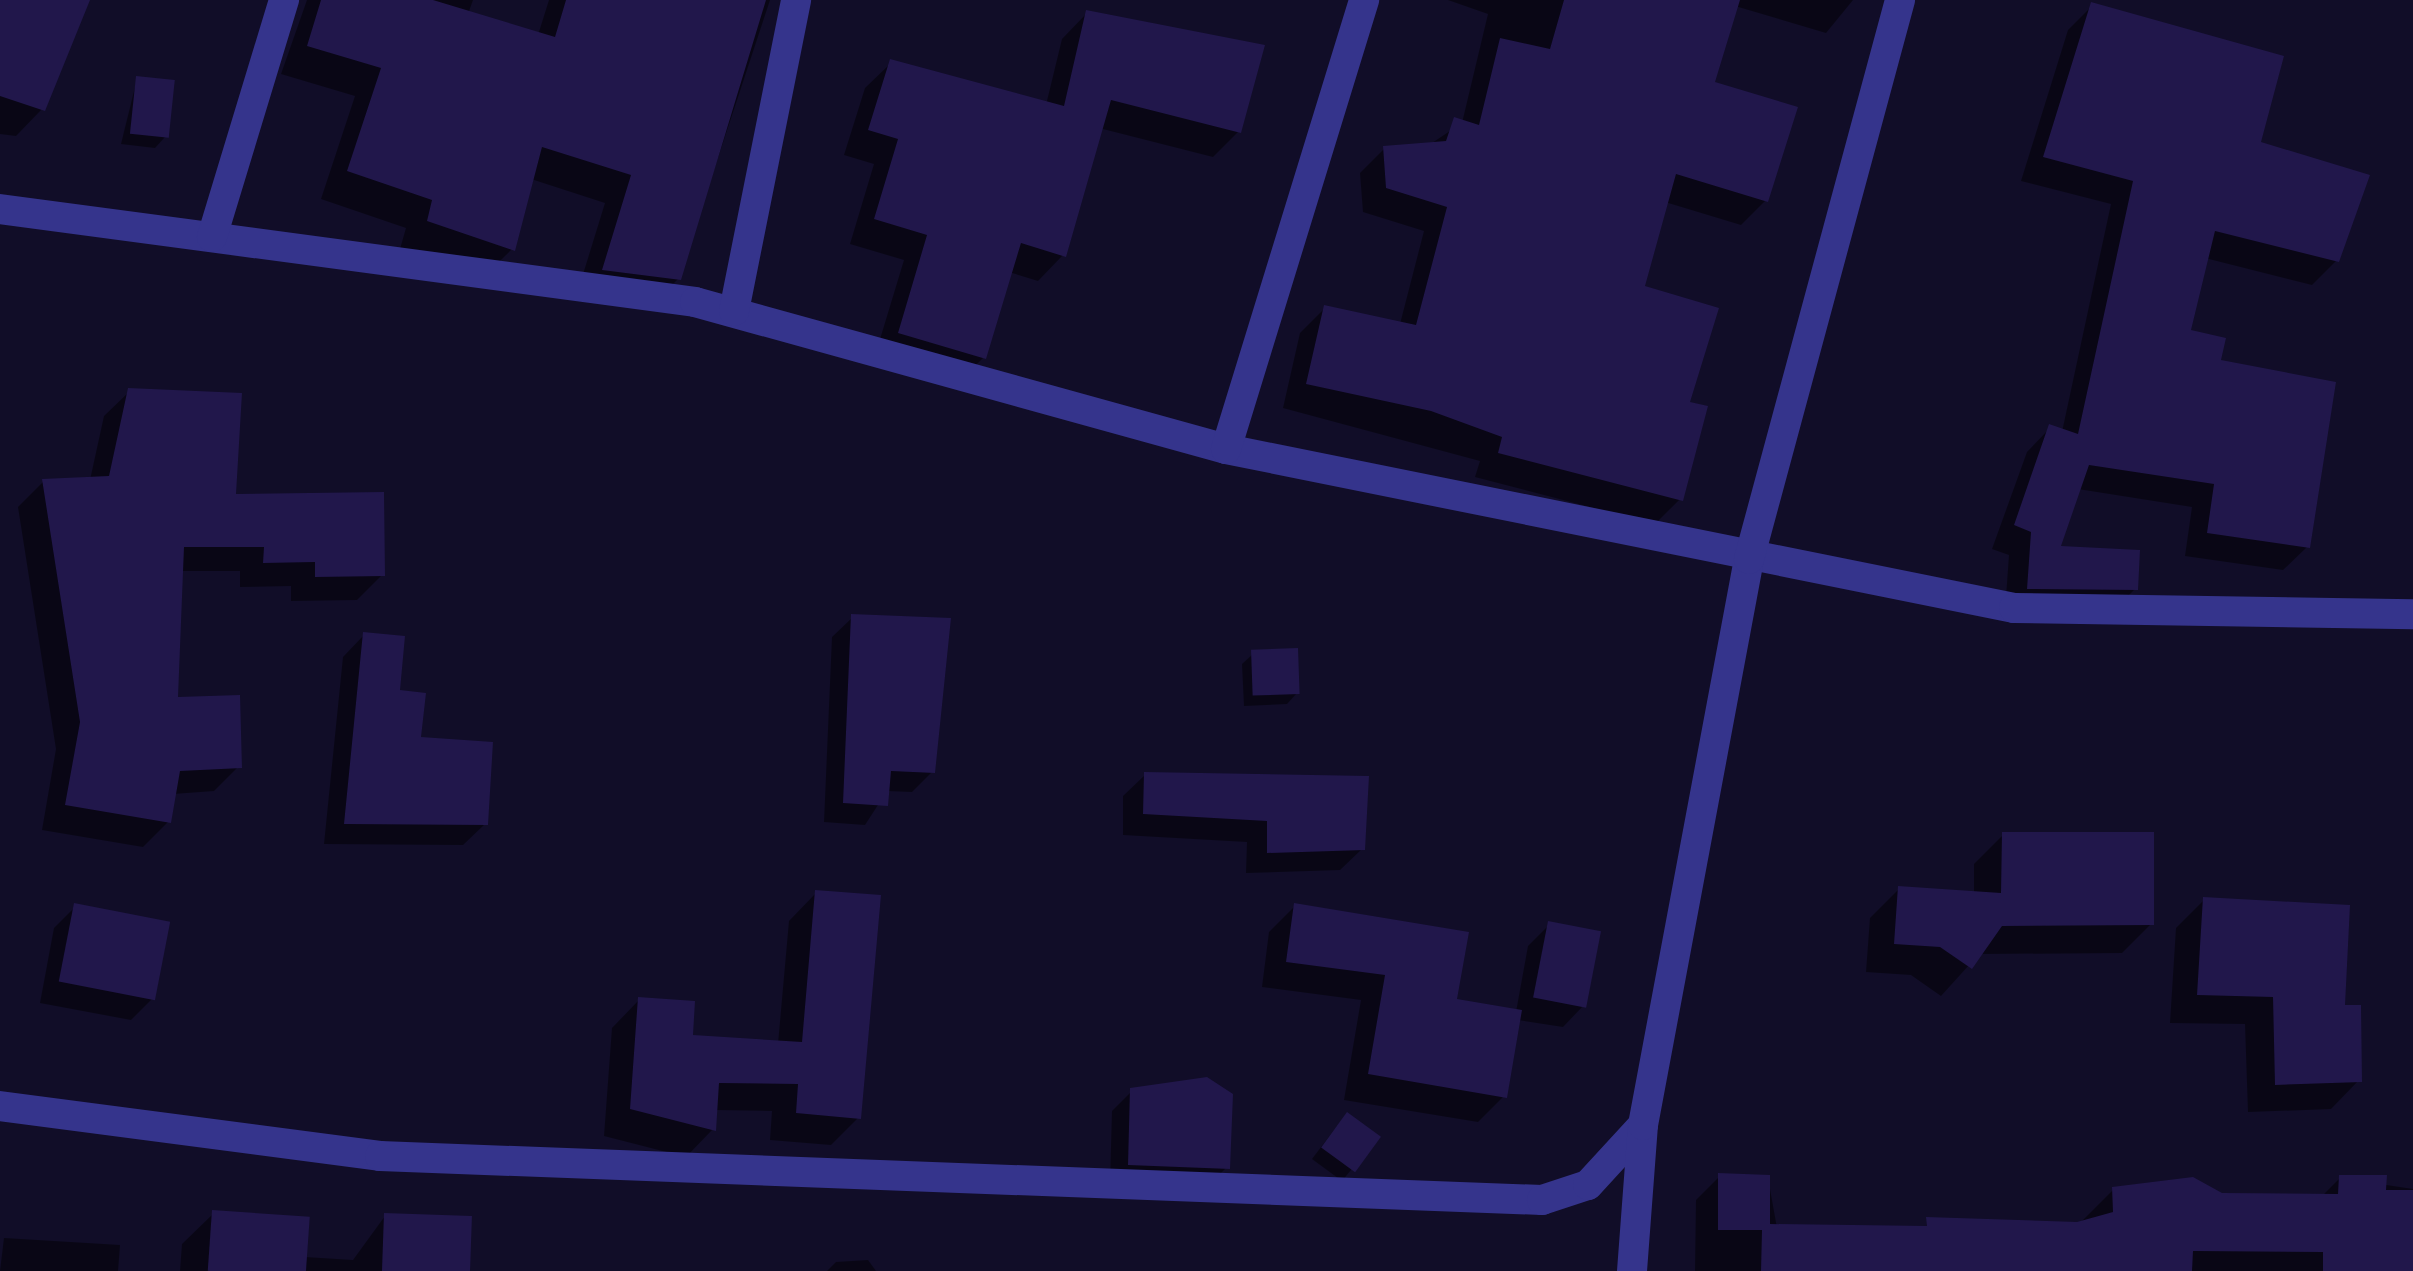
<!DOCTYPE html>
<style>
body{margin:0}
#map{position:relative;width:2413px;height:1271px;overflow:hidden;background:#110d28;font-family:Signika,sans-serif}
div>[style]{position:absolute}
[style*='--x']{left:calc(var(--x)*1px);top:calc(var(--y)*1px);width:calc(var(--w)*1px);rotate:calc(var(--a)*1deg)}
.shadow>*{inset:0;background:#0007}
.building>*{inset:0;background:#21174b;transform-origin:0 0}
.minor>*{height:30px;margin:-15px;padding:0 15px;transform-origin:15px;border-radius:15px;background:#35348c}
span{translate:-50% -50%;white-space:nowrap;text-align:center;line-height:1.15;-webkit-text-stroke:10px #110d28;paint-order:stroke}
</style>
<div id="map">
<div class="shadow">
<i style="clip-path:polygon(0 0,64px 0,42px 109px,16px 136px,0 134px)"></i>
<i style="clip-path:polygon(307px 0,473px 0,468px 14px,538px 35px,549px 0,770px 0,678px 279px,650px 307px,576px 297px,605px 203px,531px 179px,512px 249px,484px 277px,400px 249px,406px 228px,321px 199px,355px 96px,281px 74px)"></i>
<i style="clip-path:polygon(1448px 0,1853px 0,1826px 33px,1735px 6px,1711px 84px,1765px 201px,1741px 225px,1665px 202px,1641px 288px,1687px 404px,1680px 499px,1655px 524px,1475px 477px,1480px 461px,1283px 408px,1300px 333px,1325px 308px,1400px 324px,1424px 231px,1363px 212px,1360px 173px,1384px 149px,1429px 145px,1462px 123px,1488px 14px)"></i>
<i style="clip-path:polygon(2092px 6px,2258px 144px,2336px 261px,2312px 285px,2205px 258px,2187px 332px,2217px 362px,2307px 547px,2283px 570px,2185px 556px,2192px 507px,2078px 489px,2056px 549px,2135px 589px,2111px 613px,2005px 611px,2009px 555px,1992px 549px,2027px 452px,2050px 428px,2062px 432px,2111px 204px,2021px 181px,2068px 30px)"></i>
<i style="clip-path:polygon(1087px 13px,1238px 132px,1213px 157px,1099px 128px,1063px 255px,1038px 281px,1009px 272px,983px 358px,958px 383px,874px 359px,904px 260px,850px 244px,874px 164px,844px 155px,865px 88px,891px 63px,1046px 105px,1062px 39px)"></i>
<i style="clip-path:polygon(137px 79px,165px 137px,155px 148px,121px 144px)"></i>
<i style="clip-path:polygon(130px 391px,232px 497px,382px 575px,357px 600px,291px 601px,291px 586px,240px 587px,240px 571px,180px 571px,174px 700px,239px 766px,214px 791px,173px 794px,168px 822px,143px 847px,42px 830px,56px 749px,18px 507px,43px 482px,90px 480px,104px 416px)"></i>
<i style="clip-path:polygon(853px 617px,948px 621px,932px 772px,912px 792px,887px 791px,865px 825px,824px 822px,832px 637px)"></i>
<i style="clip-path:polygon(364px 635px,417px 740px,485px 824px,463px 845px,324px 844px,343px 657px)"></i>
<i style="clip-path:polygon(1253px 654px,1297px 693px,1287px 704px,1244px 706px,1242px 664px)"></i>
<i style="clip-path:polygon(1145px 775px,1362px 849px,1340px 870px,1246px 873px,1247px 842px,1123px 835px,1123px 796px)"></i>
<i style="clip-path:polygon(2003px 835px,2151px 924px,2122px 953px,1979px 954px,1941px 996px,1911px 975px,1866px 972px,1870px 918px,1899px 889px,1974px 894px,1974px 864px)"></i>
<i style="clip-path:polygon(816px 893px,858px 1118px,831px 1145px,770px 1140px,772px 1111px,715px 1110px,713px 1129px,686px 1157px,604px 1136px,612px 1028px,639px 1000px,690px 1038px,778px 1044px,789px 921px)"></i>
<i style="clip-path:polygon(2204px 900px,2342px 1008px,2359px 1080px,2331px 1109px,2248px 1112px,2245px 1024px,2170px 1023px,2176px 928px)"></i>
<i style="clip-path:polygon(1295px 906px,1453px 1001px,1516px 1012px,1528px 946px,1549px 925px,1584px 1005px,1563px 1027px,1518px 1020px,1504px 1096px,1478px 1122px,1344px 1100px,1361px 1000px,1262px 987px,1269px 932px)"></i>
<i style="clip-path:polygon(75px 907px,153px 998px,131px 1020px,40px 1003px,54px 928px)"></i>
<i style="clip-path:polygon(1132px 1091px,1227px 1167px,1207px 1187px,1110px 1183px,1112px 1111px)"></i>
<i style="clip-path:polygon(1337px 1126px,1377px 1138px,1342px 1181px,1312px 1159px)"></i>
<i style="clip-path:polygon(1720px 1176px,1768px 1178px,1777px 1228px,2078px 1225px,2114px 1189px,2321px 1197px,2340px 1178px,2413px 1189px,2413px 1271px,1695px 1271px,1696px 1200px)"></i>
<i style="clip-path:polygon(214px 1213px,305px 1257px,353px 1260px,385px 1216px,467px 1271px,180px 1271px,182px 1244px)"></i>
<i style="clip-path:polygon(4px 1238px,120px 1245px,118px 1271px,0 1271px)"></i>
<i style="clip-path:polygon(868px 1260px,876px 1271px,827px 1271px,836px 1262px)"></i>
</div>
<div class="building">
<i style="clip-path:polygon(0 0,90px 0,45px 111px,0 96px)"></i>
<i style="clip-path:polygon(321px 0,433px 0,555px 37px,566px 0,766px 0,681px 280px,602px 270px,631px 175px,542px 147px,515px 251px,427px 221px,432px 200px,347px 171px,381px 68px,307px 46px)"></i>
<i style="clip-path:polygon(1564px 0,1740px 0,1715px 82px,1798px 107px,1768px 202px,1676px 174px,1645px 286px,1719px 308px,1690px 402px,1708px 406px,1683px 501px,1498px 453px,1502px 437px,1431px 411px,1306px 384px,1324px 305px,1416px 325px,1447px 207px,1386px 188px,1383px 146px,1446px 141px,1454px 117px,1479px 125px,1500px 38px,1550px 49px)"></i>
<i style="clip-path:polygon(2091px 2px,2284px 56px,2261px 142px,2370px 175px,2339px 262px,2215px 231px,2191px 330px,2226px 338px,2221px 360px,2336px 382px,2310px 548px,2207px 533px,2214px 484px,2089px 465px,2061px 546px,2140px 550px,2138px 590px,2027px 589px,2031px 532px,2014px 525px,2049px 424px,2078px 434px,2133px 181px,2043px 157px)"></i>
<i style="clip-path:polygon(1086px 10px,1265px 45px,1241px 133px,1111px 100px,1066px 257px,1021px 243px,986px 359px,898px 333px,927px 235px,874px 219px,898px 139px,868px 130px,890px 59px,1064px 106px)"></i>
<i style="left:136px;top:76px;width:39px;height:58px;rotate:6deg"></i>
<i style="clip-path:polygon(128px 388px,242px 393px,236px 494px,384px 492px,385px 576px,315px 577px,315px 562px,263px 563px,264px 547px,184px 547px,178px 697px,240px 695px,242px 768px,180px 771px,171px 823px,65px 805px,80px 722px,42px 479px,109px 476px)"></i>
<i style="clip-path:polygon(851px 614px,951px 618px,935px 773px,891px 771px,888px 806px,843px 803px)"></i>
<i style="clip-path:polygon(363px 632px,405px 636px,400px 690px,426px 693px,421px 737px,493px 742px,488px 825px,344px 824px)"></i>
<i style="left:1298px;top:648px;width:46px;height:47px;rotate:88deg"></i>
<i style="clip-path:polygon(1144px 772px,1369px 776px,1365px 850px,1267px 853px,1267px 821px,1143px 814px)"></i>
<i style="clip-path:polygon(2002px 832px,2154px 832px,2154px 925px,2002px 926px,1972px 969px,1940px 947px,1894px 944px,1898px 886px,2001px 893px)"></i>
<i style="clip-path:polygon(815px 890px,881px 895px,861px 1119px,796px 1113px,798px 1084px,719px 1083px,716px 1131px,630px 1109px,638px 997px,695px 1001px,693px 1035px,802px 1042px)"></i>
<i style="clip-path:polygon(2203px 897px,2350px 905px,2345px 1005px,2361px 1005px,2362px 1082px,2275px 1085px,2273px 997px,2197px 995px)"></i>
<i style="left:74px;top:903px;width:98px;height:80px;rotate:11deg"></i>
<i style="clip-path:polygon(1294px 903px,1469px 932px,1457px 999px,1522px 1010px,1507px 1098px,1368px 1074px,1385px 975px,1286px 962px)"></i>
<i style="left:1548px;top:921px;width:54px;height:78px;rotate:11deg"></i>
<i style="clip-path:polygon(1207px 1077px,1233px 1094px,1230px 1169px,1128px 1165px,1130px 1088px)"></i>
<i style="left:1347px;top:1112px;width:42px;height:44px;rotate:36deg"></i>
<i style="clip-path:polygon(1718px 1173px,1770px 1175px,1770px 1224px,1927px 1226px,1926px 1217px,2077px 1222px,2113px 1212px,2112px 1187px,2193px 1177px,2222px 1193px,2338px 1194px,2339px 1175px,2387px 1175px,2386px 1190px,2413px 1190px,2413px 1271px,2323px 1271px,2323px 1252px,2193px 1251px,2192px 1271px,1761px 1271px,1762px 1230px,1718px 1230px)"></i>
<i style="left:212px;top:1210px;width:98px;height:61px;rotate:4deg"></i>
<i style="left:384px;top:1213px;width:88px;height:58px;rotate:2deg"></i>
</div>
<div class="minor">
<i style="--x:0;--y:209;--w:701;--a:7.62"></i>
<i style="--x:695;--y:302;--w:551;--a:15.47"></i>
<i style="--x:1226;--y:449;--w:804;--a:11.41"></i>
<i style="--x:2014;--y:608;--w:399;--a:0.9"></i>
<i style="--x:212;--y:237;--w:248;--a:-73.1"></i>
<i style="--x:734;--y:311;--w:317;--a:-78.7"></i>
<i style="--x:1226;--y:449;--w:470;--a:-72.9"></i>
<i style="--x:0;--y:1106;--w:383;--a:7.5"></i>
<i style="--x:380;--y:1156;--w:1163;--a:2.17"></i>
<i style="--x:1542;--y:1200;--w:48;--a:-18.1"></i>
<i style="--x:1588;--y:1185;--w:81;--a:-47.5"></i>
<i style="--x:1632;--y:1271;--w:146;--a:-85.7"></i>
<i style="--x:1643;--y:1125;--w:576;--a:-79.39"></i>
<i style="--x:1749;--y:559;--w:579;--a:-74.88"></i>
</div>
</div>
